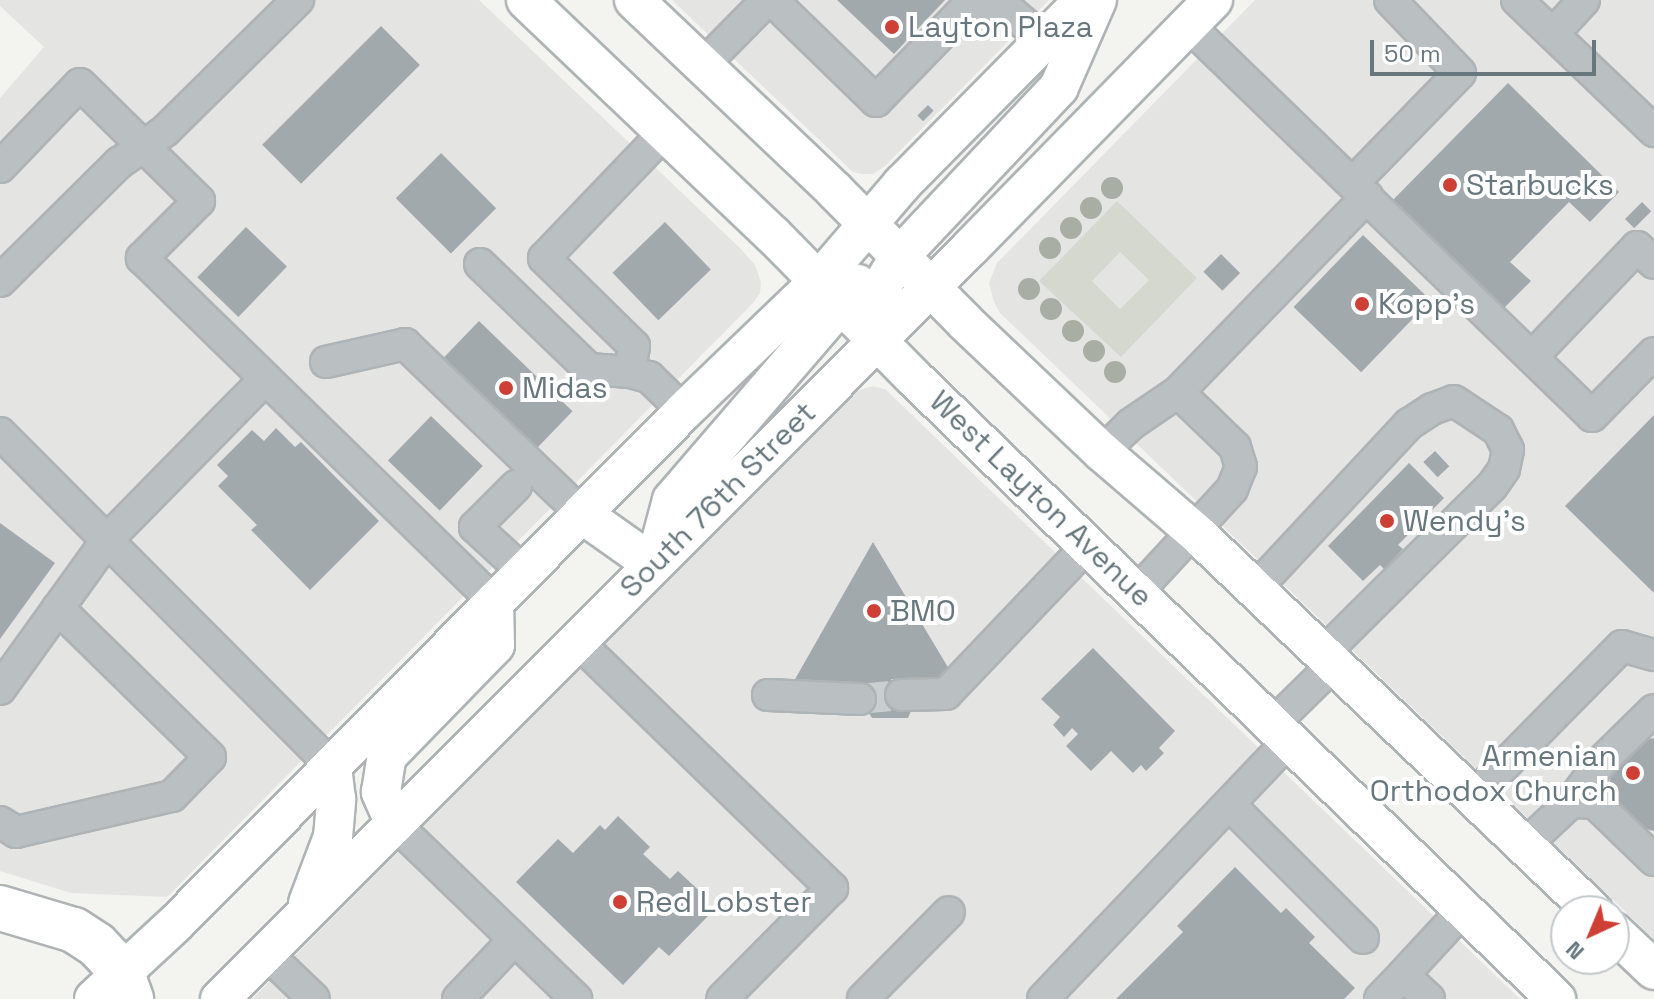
<!DOCTYPE html>
<style>
body{margin:0}
#map{position:relative;width:1654px;height:999px;overflow:hidden;background:#f3f3f0;font-family:"Space Grotesk",sans-serif}
div>[style]{position:absolute}
[style*='--x']{left:calc(var(--x)*1px);top:calc(var(--y)*1px);width:calc(var(--w)*1px);rotate:calc(var(--a)*1deg)}
.built>*{inset:0;background:#e4e4e3}
.green>*{inset:0;background:#d4d8cf}
.building>*{inset:0;background:#a1a9ac;transform-origin:0 0}
.minor-tunnel>*{height:30px;margin-top:-15px;transform-origin:0;background:repeating-linear-gradient(90deg,#c9cece 0 30px,transparent 0 45px)}
.roads{filter:drop-shadow(2px 0 #aeb3b5) drop-shadow(-2px 0 #aeb3b5) drop-shadow(0 2px #aeb3b5) drop-shadow(0 -2px #aeb3b5)}
.minor>*{height:30px;margin:-15px;padding:0 15px;transform-origin:15px;border-radius:15px;background:#babfc1}
.major>*{height:38px;margin:-19px;padding:0 19px;transform-origin:19px;border-radius:19px;background:#fff}
.highway>*{height:44px;margin:-22px;padding:0 22px;transform-origin:22px;border-radius:22px;background:#fff}
.trees>*{width:22px;height:22px;margin:-11px;border-radius:50%;background:#a8aea3}
.dots>*{width:22px;height:22px;translate:-50% -50%;box-sizing:border-box;border:4px solid #fff;border-radius:50%}
span{translate:-50% -50%;white-space:nowrap;text-align:center;line-height:1.15;-webkit-text-stroke:8px #fff;paint-order:stroke}
.poi-label{font-size:30px;color:#66777d}
.left{translate:0 -50%;text-align:left}
.right{translate:-100% -50%;text-align:right}
.street-label{font-size:30px;color:#66777d}
.north{position:absolute;left:1550px;top:895px;width:80px;height:80px;box-sizing:border-box;background:#fff;border:2px solid #c2c9cb;border-radius:50%;rotate:224deg;font-size:22px;font-weight:700;line-height:32px;text-align:center;color:#66777d}
.north::after{content:'';display:block;margin:auto;width:28px;height:36px;background:#ce4035;clip-path:polygon(50% 0,100% 100%,50% 72%,0 100%)}
.scale{position:absolute;left:1370px;top:40px;width:226px;height:36px;box-sizing:border-box;border:4px solid #66777d;border-top:0;padding-left:10px;font-size:24px;line-height:28px;white-space:nowrap;color:#66777d;-webkit-text-stroke:6px #fff;paint-order:stroke}
</style>
<div id="map">
<div class="built">
<i style="clip-path:polygon(0 0,479px 0,741px 249px,755px 265px,761px 282px,760px 293px,753px 303px,167px 897px,71px 893px,0 871px,0 98px,44px 47px,0 6px)"></i>
<i style="clip-path:polygon(672px 0,1049px 0,885px 166px,873px 174px,862px 174px,853px 172px)"></i>
<i style="clip-path:polygon(1255px 0,1654px 0,1654px 939px,1000px 313px,994px 302px,989px 283px,997px 263px)"></i>
<i style="clip-path:polygon(872px 386px,885px 389px,1520px 999px,252px 999px,840px 406px,857px 391px)"></i>
</div>
<div class="green">
<i style="clip-path:polygon(evenodd,1117px 201px,1197px 278px,1121px 357px,1039px 281px,1117px 201px,1120px 252px,1149px 280px,1120px 309px,1092px 281px,1120px 252px)"></i>
</div>
<div class="building">
<i style="clip-path:polygon(837px 0,945px 0,894px 54px)"></i>
<i style="left:381px;top:26px;width:55px;height:168px;rotate:45deg"></i>
<i style="clip-path:polygon(1508px 83px,1619px 192px,1590px 222px,1569px 202px,1510px 262px,1531px 281px,1502px 310px,1391px 202px)"></i>
<i style="left:928px;top:105px;width:8px;height:15px;rotate:45deg"></i>
<i style="left:441px;top:153px;width:78px;height:64px;rotate:45deg"></i>
<i style="left:1642px;top:202px;width:13px;height:24px;rotate:45deg"></i>
<i style="left:665px;top:222px;width:66px;height:73px;rotate:46deg"></i>
<i style="left:246px;top:227px;width:57px;height:70px;rotate:44deg"></i>
<i style="left:1363px;top:235px;width:94px;height:100px;rotate:44deg"></i>
<i style="left:1221px;top:254px;width:27px;height:25px;rotate:45deg"></i>
<i style="left:479px;top:321px;width:130px;height:59px;rotate:44deg"></i>
<i style="clip-path:polygon(1654px 415px,1654px 593px,1565px 506px)"></i>
<i style="left:431px;top:416px;width:72px;height:62px;rotate:44deg"></i>
<i style="clip-path:polygon(276px 428px,295px 447px,301px 442px,379px 521px,310px 590px,251px 530px,257px 525px,218px 486px,228px 476px,217px 465px,252px 430px,264px 441px)"></i>
<i style="left:1435px;top:451px;width:21px;height:16px;rotate:47deg"></i>
<i style="clip-path:polygon(1409px 463px,1444px 498px,1398px 545px,1403px 549px,1384px 569px,1380px 565px,1363px 581px,1328px 546px)"></i>
<i style="clip-path:polygon(0 523px,55px 563px,0 639px)"></i>
<i style="clip-path:polygon(873px 542px,955px 679px,891px 679px,911px 711px,908px 718px,872px 718px,849px 681px,794px 681px)"></i>
<i style="clip-path:polygon(1093px 648px,1175px 731px,1159px 748px,1164px 753px,1146px 771px,1141px 765px,1133px 773px,1111px 751px,1091px 771px,1066px 746px,1078px 734px,1072px 728px,1064px 737px,1053px 725px,1060px 717px,1041px 699px)"></i>
<i style="clip-path:polygon(1654px 738px,1654px 831px,1634px 826px,1616px 808px,1609px 784px,1615px 762px,1633px 743px)"></i>
<i style="clip-path:polygon(618px 816px,650px 847px,643px 854px,670px 879px,678px 871px,707px 898px,699px 906px,709px 915px,669px 956px,659px 947px,623px 985px,516px 882px,558px 839px,573px 853px,600px 825px,605px 830px)"></i>
<i style="clip-path:polygon(1235px 867px,1281px 913px,1286px 908px,1315px 937px,1309px 943px,1355px 988px,1344px 999px,1116px 999px,1183px 932px,1177px 926px)"></i>
</div>
<div class="minor-tunnel">
<i style="--x:860;--y:699;--w:41;--a:-5.6"></i>
</div>
<div class="roads">
<div class="minor">
<i style="--x:772;--y:0;--w:145;--a:44.2"></i>
<i style="--x:876;--y:101;--w:134;--a:-45.9"></i>
<i style="--x:969;--y:5;--w:36;--a:3"></i>
<i style="--x:1005;--y:7;--w:52;--a:40.4"></i>
<i style="--x:1517;--y:0;--w:190;--a:43.7"></i>
<i style="--x:1188;--y:25;--w:562;--a:44.06"></i>
<i style="--x:1592;--y:416;--w:88;--a:-45.5"></i>
<i style="--x:1553;--y:34;--w:46;--a:-47.6"></i>
<i style="--x:703;--y:65;--w:91;--a:-45.4"></i>
<i style="--x:666;--y:131;--w:176;--a:133.8"></i>
<i style="--x:544;--y:258;--w:126;--a:44.4"></i>
<i style="--x:634;--y:346;--w:26;--a:99"></i>
<i style="--x:630;--y:372;--w:20;--a:15"></i>
<i style="--x:649;--y:377;--w:49;--a:44.2"></i>
<i style="--x:0;--y:167;--w:115;--a:-46.1"></i>
<i style="--x:80;--y:84;--w:167;--a:44.5"></i>
<i style="--x:199;--y:201;--w:81;--a:135"></i>
<i style="--x:142;--y:258;--w:492;--a:44.3"></i>
<i style="--x:1353;--y:183;--w:153;--a:-45.8"></i>
<i style="--x:1460;--y:73;--w:101;--a:-133.8"></i>
<i style="--x:480;--y:264;--w:151;--a:43.9"></i>
<i style="--x:589;--y:369;--w:41;--a:4.2"></i>
<i style="--x:0;--y:281;--w:168;--a:-44.8"></i>
<i style="--x:119;--y:163;--w:56;--a:-34.8"></i>
<i style="--x:165;--y:131;--w:187;--a:-44.6"></i>
<i style="--x:1532;--y:357;--w:152;--a:-46.3"></i>
<i style="--x:1637;--y:247;--w:23;--a:43"></i>
<i style="--x:326;--y:362;--w:81;--a:-12.8"></i>
<i style="--x:405;--y:344;--w:245;--a:43.8"></i>
<i style="--x:0;--y:433;--w:470;--a:45.1"></i>
<i style="--x:1102;--y:452;--w:40;--a:-44"></i>
<i style="--x:1131;--y:424;--w:57;--a:-34.2"></i>
<i style="--x:1178;--y:392;--w:272;--a:-45.9"></i>
<i style="--x:516;--y:486;--w:58;--a:135"></i>
<i style="--x:475;--y:527;--w:67;--a:42.6"></i>
<i style="--x:1255;--y:589;--w:226;--a:-47"></i>
<i style="--x:1409;--y:424;--w:27;--a:-33"></i>
<i style="--x:1432;--y:409;--w:23;--a:-20"></i>
<i style="--x:1454;--y:401;--w:53;--a:33.4"></i>
<i style="--x:1498;--y:430;--w:22;--a:63"></i>
<i style="--x:1508;--y:450;--w:19;--a:102"></i>
<i style="--x:1504;--y:469;--w:21;--a:125"></i>
<i style="--x:1492;--y:486;--w:238;--a:135.2"></i>
<i style="--x:1138;--y:591;--w:139;--a:-47.3"></i>
<i style="--x:1232;--y:489;--w:24;--a:-68"></i>
<i style="--x:1241;--y:467;--w:21;--a:-107"></i>
<i style="--x:1235;--y:447;--w:79;--a:-136"></i>
<i style="--x:578;--y:642;--w:354;--a:44.1"></i>
<i style="--x:832;--y:888;--w:156;--a:134.7"></i>
<i style="--x:0;--y:689;--w:183;--a:-54.3"></i>
<i style="--x:107;--y:540;--w:226;--a:-45.5"></i>
<i style="--x:768;--y:695;--w:92;--a:2.5"></i>
<i style="--x:901;--y:695;--w:45;--a:-1.3"></i>
<i style="--x:946;--y:694;--w:206;--a:-46.4"></i>
<i style="--x:1274;--y:723;--w:84;--a:-44.5"></i>
<i style="--x:1473;--y:797;--w:212;--a:-45.4"></i>
<i style="--x:1622;--y:646;--w:33;--a:16"></i>
<i style="--x:1571;--y:802;--w:50;--a:-53.1"></i>
<i style="--x:1601;--y:762;--w:74;--a:-44.5"></i>
<i style="--x:1230;--y:805;--w:188;--a:45"></i>
<i style="--x:0;--y:822;--w:19;--a:32"></i>
<i style="--x:16;--y:832;--w:160;--a:-13"></i>
<i style="--x:172;--y:796;--w:54;--a:-45.7"></i>
<i style="--x:210;--y:757;--w:213;--a:-135.6"></i>
<i style="--x:395;--y:824;--w:252;--a:44"></i>
<i style="--x:1524;--y:846;--w:64;--a:-43.1"></i>
<i style="--x:1571;--y:802;--w:24;--a:2"></i>
<i style="--x:1595;--y:803;--w:82;--a:44"></i>
<i style="--x:266;--y:953;--w:66;--a:43.8"></i>
<i style="--x:458;--y:999;--w:81;--a:-46.5"></i>
<i style="--x:863;--y:999;--w:122;--a:-45.3"></i>
<i style="--x:1043;--y:999;--w:359;--a:-46.4"></i>
<i style="--x:1380;--y:999;--w:33;--a:-46"></i>
<i style="--x:1429;--y:999;--w:35;--a:-137"></i>
<i style="--x:1403;--y:975;--w:88;--a:-47.3"></i>
</div>
<div class="major">
<i style="--x:526;--y:0;--w:341;--a:43.6"></i>
<i style="--x:773;--y:235;--w:199;--a:45.4"></i>
<i style="--x:913;--y:377;--w:895;--a:44.05"></i>
<i style="--x:634;--y:0;--w:276;--a:43.5"></i>
<i style="--x:834;--y:190;--w:186;--a:45.2"></i>
<i style="--x:965;--y:322;--w:189;--a:43.5"></i>
<i style="--x:1102;--y:452;--w:123;--a:40.7"></i>
<i style="--x:1195;--y:532;--w:550;--a:43.6"></i>
<i style="--x:877;--y:339;--w:40;--a:-94.3"></i>
<i style="--x:874;--y:299;--w:49;--a:-59.2"></i>
<i style="--x:899;--y:257;--w:233;--a:-46.7"></i>
<i style="--x:1059;--y:87;--w:95;--a:-66.4"></i>
<i style="--x:582;--y:514;--w:88;--a:35.3"></i>
<i style="--x:655;--y:563;--w:65;--a:-74.9"></i>
<i style="--x:672;--y:500;--w:285;--a:-49.3"></i>
<i style="--x:395;--y:824;--w:35;--a:-114"></i>
<i style="--x:381;--y:792;--w:36;--a:-81"></i>
<i style="--x:387;--y:756;--w:155;--a:-45.8"></i>
<i style="--x:495;--y:645;--w:43;--a:-91.3"></i>
<i style="--x:308;--y:903;--w:71;--a:-69.3"></i>
<i style="--x:333;--y:837;--w:38;--a:-85"></i>
<i style="--x:336;--y:799;--w:33;--a:-97"></i>
<i style="--x:1614;--y:932;--w:55;--a:43.5"></i>
<i style="--x:94;--y:999;--w:112;--a:-42.8"></i>
<i style="--x:176;--y:923;--w:721;--a:-45.22"></i>
<i style="--x:684;--y:411;--w:187;--a:-43.9"></i>
<i style="--x:819;--y:281;--w:128;--a:-49.4"></i>
<i style="--x:902;--y:184;--w:259;--a:-45.3"></i>
<i style="--x:220;--y:999;--w:1063;--a:-45.04"></i>
<i style="--x:971;--y:247;--w:346;--a:-45.6"></i>
</div>
<div class="highway">
<i style="--x:0;--y:908;--w:77;--a:16.6"></i>
<i style="--x:74;--y:930;--w:27;--a:33"></i>
<i style="--x:97;--y:945;--w:35;--a:47"></i>
<i style="--x:121;--y:971;--w:30;--a:70"></i>
</div>
</div>
<div class="trees">
<i style="left:1112px;top:188px"></i>
<i style="left:1091px;top:208px"></i>
<i style="left:1071px;top:228px"></i>
<i style="left:1050px;top:248px"></i>
<i style="left:1029px;top:289px"></i>
<i style="left:1051px;top:309px"></i>
<i style="left:1073px;top:331px"></i>
<i style="left:1094px;top:351px"></i>
<i style="left:1115px;top:372px"></i>
</div>
<div class="dots">
<i style="left:892px;top:27px;background:#ce4035"></i>
<i style="left:1450px;top:185px;background:#ce4035"></i>
<i style="left:1362px;top:304px;background:#ce4035"></i>
<i style="left:506px;top:388px;background:#ce4035"></i>
<i style="left:1387px;top:521px;background:#ce4035"></i>
<i style="left:874px;top:611px;background:#ce4035"></i>
<i style="left:1633px;top:773px;background:#ce4035"></i>
<i style="left:620px;top:902px;background:#ce4035"></i>
</div>
<div class="poi-label">
<span class="left" style="left:908px;top:27px">Layton Plaza</span>
<span class="left" style="left:1466px;top:185px">Starbucks</span>
<span class="left" style="left:1378px;top:304px">Kopp's</span>
<span class="left" style="left:522px;top:388px">Midas</span>
<span class="left" style="left:1403px;top:521px">Wendy's</span>
<span class="left" style="left:890px;top:611px">BMO</span>
<span class="right" style="left:1617px;top:773px">Armenian<br>Orthodox Church</span>
<span class="left" style="left:636px;top:902px">Red Lobster</span>
</div>
<div class="street-label">
<span style="left:1041px;top:499px;rotate:44deg">West Layton Avenue</span>
<span style="left:718px;top:500px;rotate:-45deg">South 76th Street</span>
</div>
<div class="north">N</div>
<div class="scale">50 m</div>
</div>
